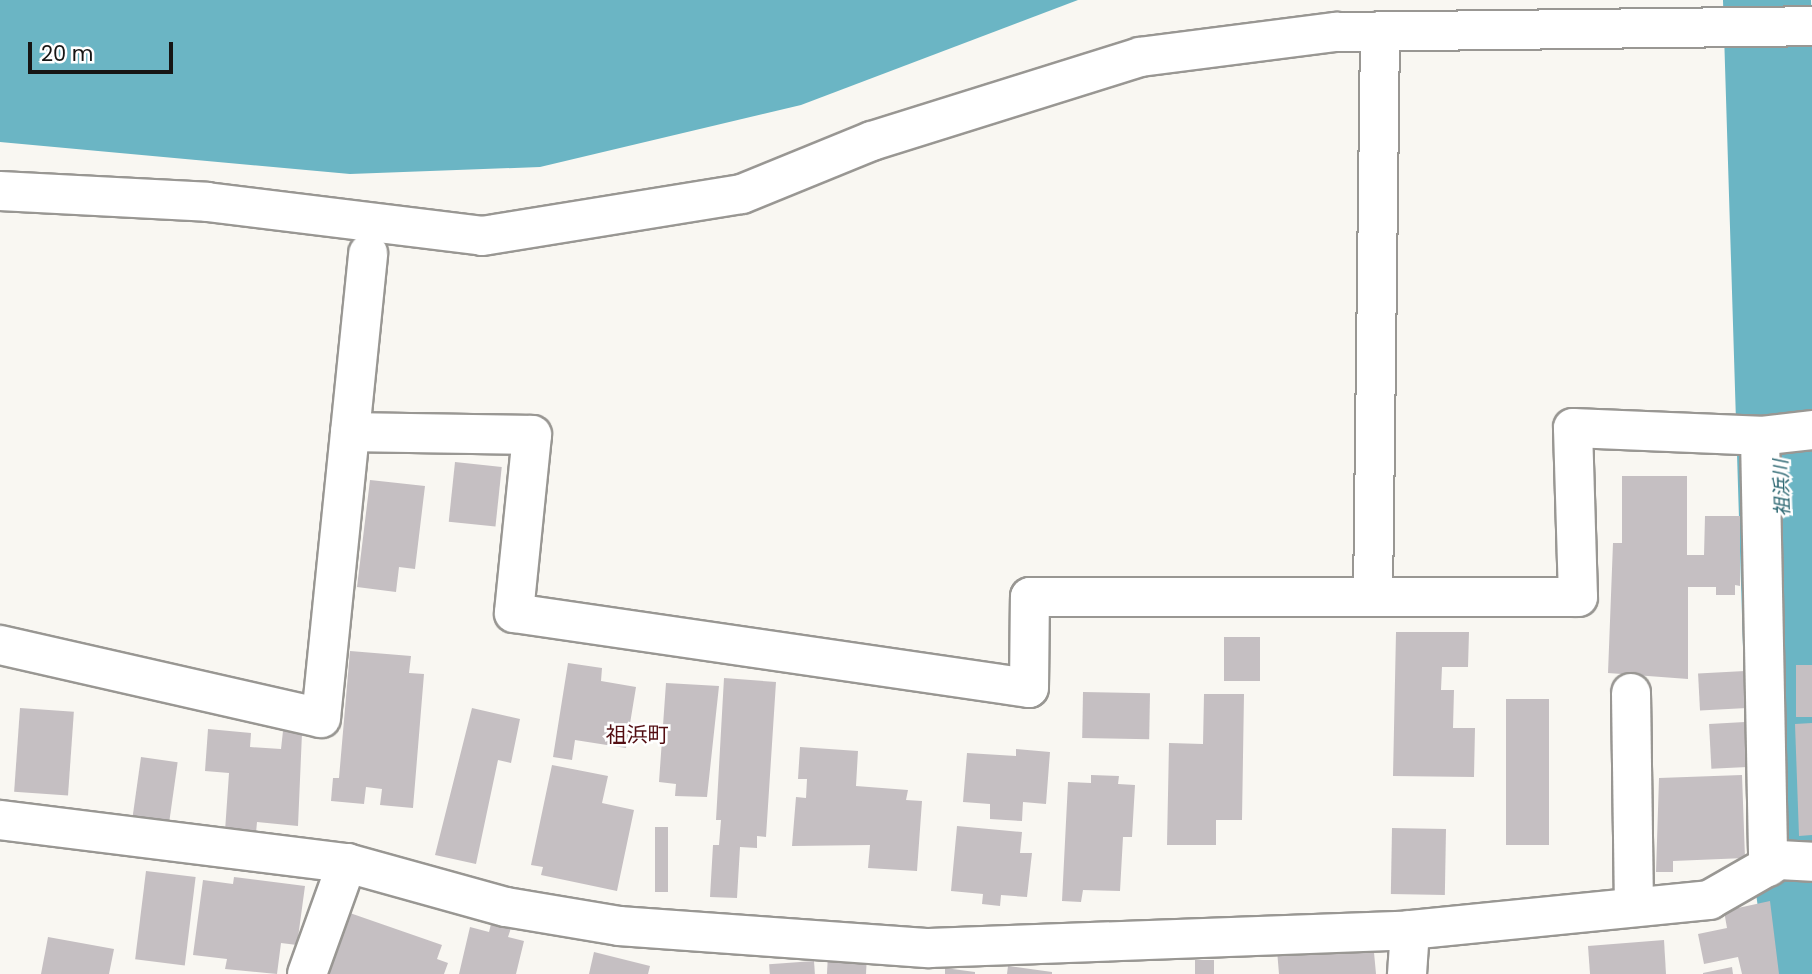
<!DOCTYPE html>
<meta charset="utf-8">
<style>
body{margin:0}
#map{position:relative;width:1812px;height:974px;overflow:hidden;background:#f9f7f2;font-family:Poppins,"Noto Sans JP",sans-serif}
div>[style]{position:absolute}
[style*='--x']{left:calc(var(--x)*1px);top:calc(var(--y)*1px);width:calc(var(--w)*1px);rotate:calc(var(--a)*1deg)}
.water>*{inset:0;background:#6bb5c4}
.river>*{height:88px;margin:-44px;padding:0 44px;transform-origin:44px;border-radius:44px;background:#6bb5c4}
.building>*{inset:0;background:#c5bfc2;transform-origin:0 0}
.roads{filter:drop-shadow(2px 0 #999793) drop-shadow(-2px 0 #999793) drop-shadow(0 2px #999793) drop-shadow(0 -2px #999793)}
.minor>*{height:38px;margin:-19px;padding:0 19px;transform-origin:19px;border-radius:19px;background:#fff}
span{translate:-50% -50%;white-space:nowrap;text-align:center;line-height:1.15;-webkit-text-stroke:5px #fff;paint-order:stroke}
.water-label{font-size:19px;color:#24616c;font-style:italic}
.quarter-label{font-size:21px;color:#530e12}
.scale{position:absolute;left:28px;top:42px;width:145px;height:32px;box-sizing:border-box;border:4px solid #161514;border-top:0;padding-left:9px;font-size:21px;line-height:24px;white-space:nowrap;color:#161514;-webkit-text-stroke:5px #fff;paint-order:stroke}
</style>
<div id="map">
<div class="water">
<i style="clip-path:polygon(0 0,1078px 0,801px 105px,540px 167px,350px 174px,0 142px)"></i>
</div>
<div class="river">
<i style="--x:1767;--y:0;--w:842;--a:88.23"></i>
<i style="--x:1793;--y:842;--w:133;--a:81.8"></i>
</div>
<div class="building">
<i style="left:455px;top:462px;width:47px;height:60px;rotate:6deg"></i>
<i style="clip-path:polygon(1622px 476px,1687px 476px,1687px 555px,1704px 555px,1705px 516px,1740px 516px,1740px 586px,1735px 585px,1735px 595px,1716px 595px,1716px 587px,1688px 587px,1688px 679px,1608px 673px,1613px 543px,1622px 543px)"></i>
<i style="clip-path:polygon(370px 480px,425px 486px,415px 569px,399px 567px,396px 592px,357px 587px)"></i>
<i style="clip-path:polygon(1396px 632px,1469px 632px,1468px 667px,1442px 667px,1441px 690px,1454px 690px,1453px 728px,1475px 728px,1474px 777px,1393px 776px)"></i>
<i style="left:1224px;top:637px;width:36px;height:44px"></i>
<i style="clip-path:polygon(350px 651px,411px 656px,409px 673px,424px 674px,413px 808px,380px 805px,382px 789px,366px 787px,364px 804px,331px 801px,333px 778px,339px 778px)"></i>
<i style="clip-path:polygon(568px 663px,602px 668px,601px 681px,636px 687px,626px 748px,575px 740px,572px 760px,553px 757px)"></i>
<i style="left:1812px;top:665px;width:52px;height:16px;rotate:90deg"></i>
<i style="left:1745px;top:671px;width:37px;height:47px;rotate:87deg"></i>
<i style="clip-path:polygon(724px 678px,776px 682px,766px 837px,757px 836px,757px 848px,740px 847px,737px 898px,710px 897px,713px 845px,719px 845px,721px 820px,716px 820px)"></i>
<i style="clip-path:polygon(666px 683px,719px 686px,707px 797px,675px 796px,676px 784px,659px 782px)"></i>
<i style="left:1083px;top:692px;width:67px;height:46px;rotate:1deg"></i>
<i style="clip-path:polygon(1204px 694px,1244px 694px,1242px 820px,1216px 820px,1216px 845px,1167px 845px,1169px 743px,1203px 744px)"></i>
<i style="left:1506px;top:699px;width:43px;height:146px"></i>
<i style="left:20px;top:708px;width:54px;height:84px;rotate:4deg"></i>
<i style="clip-path:polygon(472px 708px,520px 719px,511px 763px,498px 760px,476px 864px,435px 855px)"></i>
<i style="left:1745px;top:722px;width:45px;height:36px;rotate:87deg"></i>
<i style="clip-path:polygon(1812px 723px,1812px 835px,1799px 836px,1795px 724px)"></i>
<i style="clip-path:polygon(208px 729px,251px 733px,250px 747px,281px 749px,283px 731px,302px 733px,298px 826px,257px 822px,256px 833px,225px 831px,229px 773px,205px 771px)"></i>
<i style="clip-path:polygon(800px 747px,858px 751px,856px 786px,908px 790px,906px 800px,922px 801px,917px 871px,868px 868px,870px 845px,792px 846px,796px 797px,806px 798px,807px 779px,798px 779px)"></i>
<i style="clip-path:polygon(1016px 749px,1050px 752px,1046px 804px,1023px 802px,1022px 821px,990px 819px,990px 804px,963px 802px,967px 753px,1016px 756px)"></i>
<i style="left:141px;top:757px;width:37px;height:62px;rotate:8deg"></i>
<i style="clip-path:polygon(552px 765px,608px 776px,602px 803px,634px 810px,617px 891px,541px 875px,543px 867px,531px 865px)"></i>
<i style="clip-path:polygon(1091px 775px,1119px 776px,1118px 784px,1135px 785px,1132px 837px,1123px 837px,1120px 891px,1083px 890px,1081px 902px,1062px 901px,1068px 782px,1091px 783px)"></i>
<i style="clip-path:polygon(1742px 775px,1745px 858px,1673px 861px,1673px 872px,1656px 872px,1659px 778px)"></i>
<i style="clip-path:polygon(957px 826px,1022px 832px,1020px 853px,1032px 853px,1027px 897px,1001px 895px,1000px 906px,982px 904px,983px 894px,951px 891px)"></i>
<i style="left:655px;top:827px;width:13px;height:65px"></i>
<i style="left:1392px;top:828px;width:54px;height:66px;rotate:1deg"></i>
<i style="left:146px;top:871px;width:50px;height:89px;rotate:7deg"></i>
<i style="clip-path:polygon(234px 877px,305px 886px,297px 945px,281px 943px,277px 974px,225px 969px,227px 959px,193px 955px,203px 880px,233px 884px)"></i>
<i style="clip-path:polygon(1770px 901px,1779px 974px,1742px 974px,1738px 957px,1704px 964px,1698px 934px,1727px 928px,1724px 911px)"></i>
<i style="clip-path:polygon(347px 912px,442px 945px,437px 959px,448px 963px,444px 974px,325px 974px)"></i>
<i style="clip-path:polygon(492px 920px,512px 925px,508px 937px,524px 941px,516px 974px,459px 974px,470px 927px,489px 932px)"></i>
<i style="clip-path:polygon(48px 937px,114px 949px,109px 974px,41px 974px)"></i>
<i style="clip-path:polygon(1664px 940px,1666px 974px,1590px 974px,1588px 946px)"></i>
<i style="clip-path:polygon(1373px 942px,1376px 974px,1279px 974px,1277px 950px)"></i>
<i style="clip-path:polygon(594px 952px,650px 966px,648px 974px,589px 974px)"></i>
<i style="left:828px;top:954px;width:39px;height:20px;rotate:3deg"></i>
<i style="left:1195px;top:960px;width:19px;height:14px"></i>
<i style="left:814px;top:961px;width:13px;height:45px;rotate:86deg"></i>
<i style="clip-path:polygon(1008px 966px,1052px 972px,1052px 974px,1007px 974px)"></i>
<i style="clip-path:polygon(1732px 967px,1733px 974px,1703px 974px,1703px 973px)"></i>
<i style="clip-path:polygon(945px 968px,975px 972px,975px 974px,945px 974px)"></i>
</div>
<div class="roads">
<div class="minor">
<i style="--x:0;--y:191;--w:207;--a:3"></i>
<i style="--x:207;--y:202;--w:277;--a:7"></i>
<i style="--x:482;--y:236;--w:263;--a:-9.2"></i>
<i style="--x:742;--y:194;--w:140;--a:-22.2"></i>
<i style="--x:872;--y:141;--w:281;--a:-17.4"></i>
<i style="--x:1140;--y:57;--w:198;--a:-7.3"></i>
<i style="--x:1336;--y:32;--w:476;--a:-0.7"></i>
<i style="--x:350;--y:432;--w:182;--a:0.9"></i>
<i style="--x:532;--y:435;--w:179;--a:95.8"></i>
<i style="--x:514;--y:613;--w:520;--a:8.29"></i>
<i style="--x:1029;--y:688;--w:91;--a:-89.4"></i>
<i style="--x:1030;--y:597;--w:548;--a:0"></i>
<i style="--x:1578;--y:597;--w:169;--a:-91.7"></i>
<i style="--x:1573;--y:428;--w:187;--a:2.4"></i>
<i style="--x:1760;--y:436;--w:52;--a:-6.6"></i>
<i style="--x:1760;--y:436;--w:431;--a:88.9"></i>
<i style="--x:1373;--y:597;--w:566;--a:-89.29"></i>
<i style="--x:0;--y:645;--w:329;--a:12.8"></i>
<i style="--x:321;--y:718;--w:467;--a:-84.2"></i>
<i style="--x:1631;--y:693;--w:212;--a:89.2"></i>
<i style="--x:0;--y:820;--w:350;--a:7.1"></i>
<i style="--x:347;--y:863;--w:165;--a:15.5"></i>
<i style="--x:506;--y:907;--w:115;--a:9.5"></i>
<i style="--x:619;--y:926;--w:311;--a:4.1"></i>
<i style="--x:929;--y:948;--w:481;--a:-2.1"></i>
<i style="--x:1410;--y:930;--w:301;--a:-5.7"></i>
<i style="--x:1709;--y:900;--w:81;--a:-29.7"></i>
<i style="--x:1779;--y:860;--w:33;--a:3"></i>
<i style="--x:307;--y:974;--w:118;--a:-70.2"></i>
<i style="--x:1407;--y:974;--w:44;--a:-86.1"></i>
</div>
</div>
<div class="water-label">
<span style="left:1782px;top:488px;rotate:-92deg">祖浜川</span>
</div>
<div class="quarter-label">
<span style="left:637px;top:735px">祖浜町</span>
</div>
<div class="scale">20 m</div>
</div>
